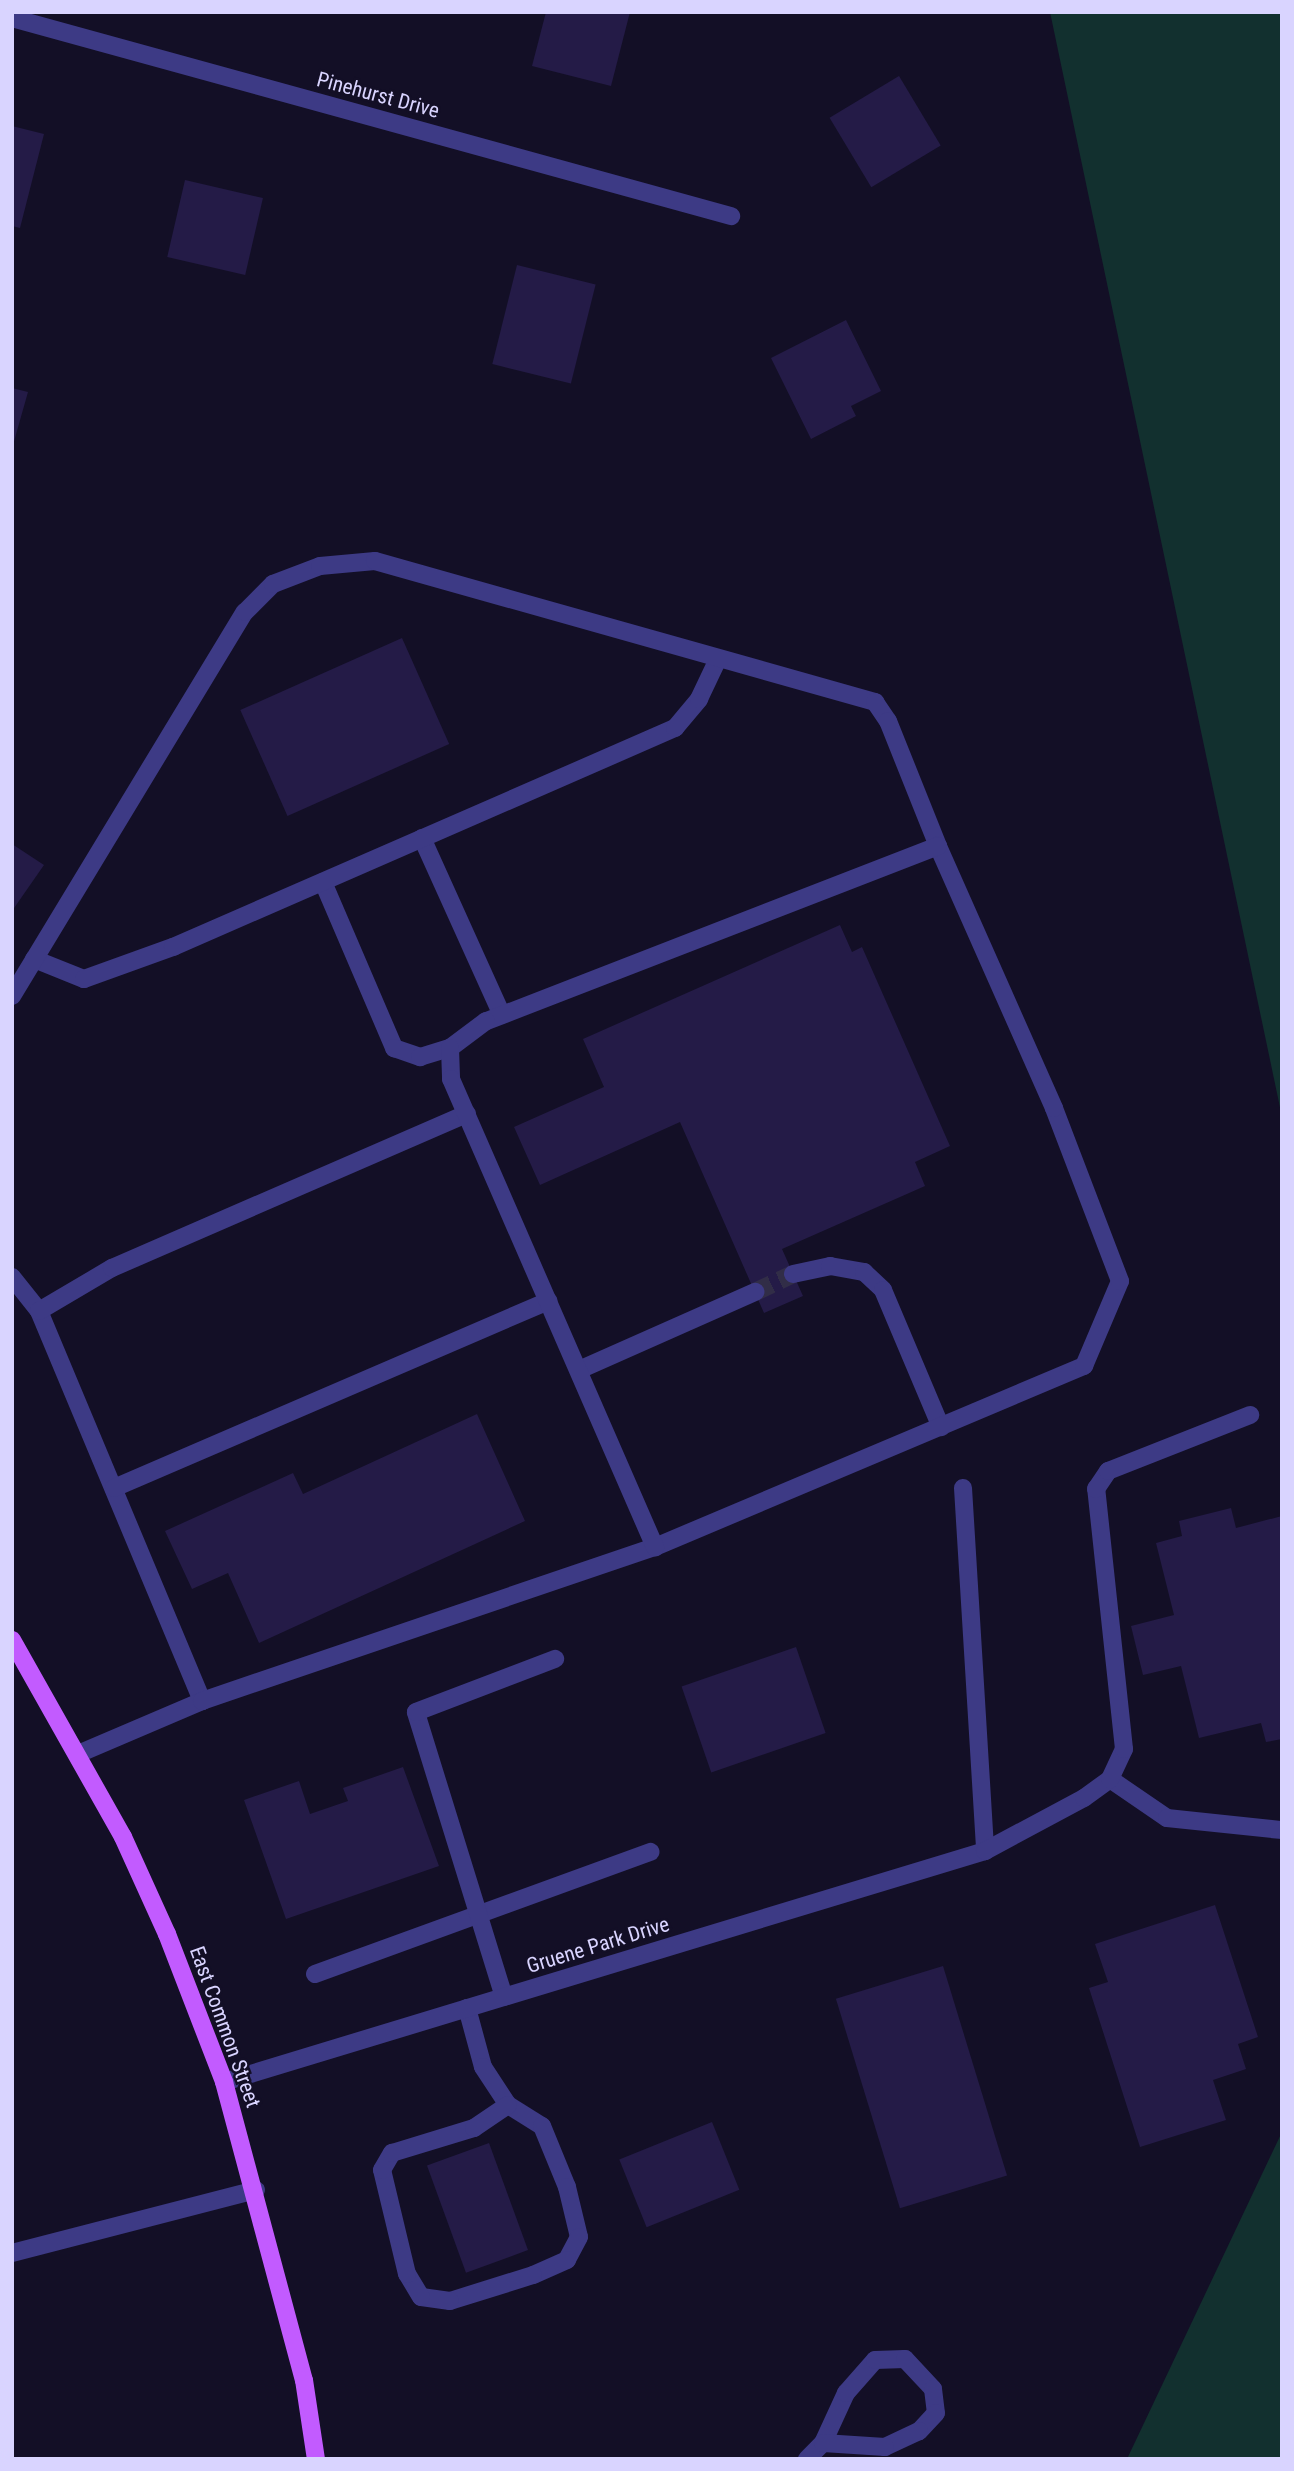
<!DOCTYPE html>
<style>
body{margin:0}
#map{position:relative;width:1294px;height:2471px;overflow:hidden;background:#130f26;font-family:"Roboto Condensed",sans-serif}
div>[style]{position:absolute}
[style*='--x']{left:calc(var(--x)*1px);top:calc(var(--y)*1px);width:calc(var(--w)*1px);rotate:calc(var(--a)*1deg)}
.green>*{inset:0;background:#12302f}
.building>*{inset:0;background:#241b47;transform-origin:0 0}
.minor-tunnel>*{height:18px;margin-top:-9px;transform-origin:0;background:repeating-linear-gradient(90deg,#312d47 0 18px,transparent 0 27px)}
.minor>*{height:18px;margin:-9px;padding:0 9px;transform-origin:9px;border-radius:9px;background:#3d3a85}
.major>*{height:18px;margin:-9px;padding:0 9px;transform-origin:9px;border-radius:9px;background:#c25bff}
span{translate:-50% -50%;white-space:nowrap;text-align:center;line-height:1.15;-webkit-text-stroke:5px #130f26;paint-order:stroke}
.street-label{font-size:21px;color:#d9d4ff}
.frame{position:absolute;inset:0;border:14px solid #d9d4ff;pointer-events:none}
</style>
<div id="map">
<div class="green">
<i style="clip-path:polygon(1050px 12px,1282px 12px,1282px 1117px)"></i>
<i style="clip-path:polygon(1282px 2132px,1282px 2459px,1127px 2459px)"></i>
</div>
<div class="building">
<i style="clip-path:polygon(546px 12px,630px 12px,611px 86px,532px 66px)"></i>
<i style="left:899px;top:76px;width:81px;height:81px;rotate:59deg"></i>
<i style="clip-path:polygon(12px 126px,44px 134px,20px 228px,12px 226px)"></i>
<i style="left:185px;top:180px;width:80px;height:79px;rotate:13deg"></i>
<i style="left:517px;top:265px;width:81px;height:102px;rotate:14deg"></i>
<i style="clip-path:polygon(846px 320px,881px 391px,851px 406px,856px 416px,811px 439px,771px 358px)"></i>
<i style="clip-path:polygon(12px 388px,28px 392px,13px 445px,12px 445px)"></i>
<i style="left:402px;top:638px;width:116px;height:177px;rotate:66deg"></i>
<i style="clip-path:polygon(12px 844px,44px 865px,12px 911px)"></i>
<i style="clip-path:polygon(840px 925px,852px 952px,862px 947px,950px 1146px,915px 1162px,925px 1186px,782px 1249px,803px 1296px,764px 1313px,680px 1122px,540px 1185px,514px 1127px,604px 1087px,583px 1039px)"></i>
<i style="clip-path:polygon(477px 1414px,525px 1521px,259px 1643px,228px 1573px,192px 1589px,165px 1531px,293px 1473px,303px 1494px)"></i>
<i style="clip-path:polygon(1231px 1508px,1236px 1528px,1282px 1516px,1282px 1739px,1266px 1742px,1261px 1723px,1199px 1738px,1181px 1666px,1143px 1675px,1131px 1626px,1174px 1615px,1156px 1543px,1182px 1536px,1179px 1521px)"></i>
<i style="left:796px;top:1647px;width:91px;height:121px;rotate:71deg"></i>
<i style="clip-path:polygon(403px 1767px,439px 1866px,286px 1919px,244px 1800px,299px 1781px,310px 1814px,348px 1801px,343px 1788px)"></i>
<i style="clip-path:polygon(1215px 1905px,1258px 2037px,1238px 2044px,1246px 2069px,1213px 2080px,1226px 2120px,1140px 2147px,1089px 1988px,1108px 1982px,1095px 1944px)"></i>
<i style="left:943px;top:1966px;width:219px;height:112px;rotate:73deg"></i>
<i style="left:712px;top:2122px;width:73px;height:100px;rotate:68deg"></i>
<i style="left:489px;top:2143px;width:114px;height:66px;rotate:70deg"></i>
</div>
<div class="minor-tunnel">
<i style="--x:755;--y:1292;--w:42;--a:-25.3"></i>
</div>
<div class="minor">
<i style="--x:12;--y:18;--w:746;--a:15.4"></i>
<i style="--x:422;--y:838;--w:194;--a:65.7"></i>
<i style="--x:323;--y:882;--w:181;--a:66.8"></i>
<i style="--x:394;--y:1048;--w:28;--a:19"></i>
<i style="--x:420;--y:1057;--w:31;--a:-17"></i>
<i style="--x:34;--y:959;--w:54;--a:21.8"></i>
<i style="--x:84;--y:979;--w:95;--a:-19.8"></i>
<i style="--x:173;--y:947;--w:548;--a:-23.57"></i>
<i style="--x:675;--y:728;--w:38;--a:-50"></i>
<i style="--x:699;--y:699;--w:44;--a:-64.6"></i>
<i style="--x:12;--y:996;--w:449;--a:-58.8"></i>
<i style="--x:245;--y:612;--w:40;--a:-45"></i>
<i style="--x:273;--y:584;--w:50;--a:-21"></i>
<i style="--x:320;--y:566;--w:55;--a:-5.2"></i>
<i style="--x:375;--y:561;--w:520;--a:15.75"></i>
<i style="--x:875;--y:702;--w:23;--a:56"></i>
<i style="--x:888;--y:721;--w:135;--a:68.2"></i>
<i style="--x:793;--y:1274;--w:38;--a:-12"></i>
<i style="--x:830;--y:1266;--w:35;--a:10"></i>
<i style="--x:864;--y:1272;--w:26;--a:43"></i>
<i style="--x:883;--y:1290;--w:149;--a:67.1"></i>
<i style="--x:12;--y:1277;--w:43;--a:51.5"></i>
<i style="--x:39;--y:1311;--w:423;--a:67.3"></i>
<i style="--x:39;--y:1311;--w:85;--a:-30.5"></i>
<i style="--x:112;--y:1268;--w:387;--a:-23.5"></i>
<i style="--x:579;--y:1370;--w:193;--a:-23.9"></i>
<i style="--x:114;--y:1488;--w:473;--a:-23.3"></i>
<i style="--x:963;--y:1488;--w:364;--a:86.5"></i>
<i style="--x:78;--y:1754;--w:135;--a:-23.1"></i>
<i style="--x:202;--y:1701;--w:478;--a:-18.8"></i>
<i style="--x:655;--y:1547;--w:466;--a:-22.9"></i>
<i style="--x:1084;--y:1366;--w:92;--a:-67"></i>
<i style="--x:1120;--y:1281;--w:185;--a:-110.9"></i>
<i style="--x:1054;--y:1108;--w:287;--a:-113.9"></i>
<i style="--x:938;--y:846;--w:485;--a:158.8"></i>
<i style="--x:486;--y:1021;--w:45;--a:143.1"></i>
<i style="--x:450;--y:1048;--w:31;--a:88"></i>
<i style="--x:451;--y:1079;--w:511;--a:66.45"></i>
<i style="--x:1110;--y:1779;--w:69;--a:34.4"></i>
<i style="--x:1167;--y:1818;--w:116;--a:6"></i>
<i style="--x:315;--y:1974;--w:357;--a:-20"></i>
<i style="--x:504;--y:1997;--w:298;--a:-107.2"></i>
<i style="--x:416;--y:1712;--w:149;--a:-20.9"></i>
<i style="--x:467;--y:2008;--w:61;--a:74.8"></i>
<i style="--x:483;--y:2067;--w:45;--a:56.7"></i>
<i style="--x:508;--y:2105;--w:40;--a:32"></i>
<i style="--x:542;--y:2126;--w:66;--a:67.7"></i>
<i style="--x:567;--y:2187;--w:51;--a:76.5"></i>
<i style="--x:579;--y:2237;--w:26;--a:118"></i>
<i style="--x:567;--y:2260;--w:37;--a:156"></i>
<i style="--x:533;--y:2275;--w:87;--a:162.6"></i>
<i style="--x:450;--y:2301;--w:29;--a:-172"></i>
<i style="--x:421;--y:2297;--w:27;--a:-121"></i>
<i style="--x:407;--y:2274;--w:107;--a:-103.5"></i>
<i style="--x:382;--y:2170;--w:20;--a:-60"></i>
<i style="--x:392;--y:2153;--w:86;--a:-17"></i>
<i style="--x:474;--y:2128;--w:41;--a:-34.1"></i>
<i style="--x:224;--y:2082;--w:795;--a:-16.89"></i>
<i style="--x:985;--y:1851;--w:112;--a:-28.2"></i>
<i style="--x:1084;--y:1798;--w:32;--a:-36"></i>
<i style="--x:1110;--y:1779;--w:33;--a:-65"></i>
<i style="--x:1124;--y:1749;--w:262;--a:-96.1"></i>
<i style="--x:1096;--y:1489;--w:22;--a:-56"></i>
<i style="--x:1108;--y:1471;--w:153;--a:-21.5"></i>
<i style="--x:12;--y:2253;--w:252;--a:-14.5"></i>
<i style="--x:807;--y:2459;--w:23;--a:-45"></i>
<i style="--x:823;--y:2443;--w:55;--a:-65.3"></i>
<i style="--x:846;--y:2393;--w:44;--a:-48.7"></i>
<i style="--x:875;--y:2360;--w:30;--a:-2"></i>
<i style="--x:905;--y:2359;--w:41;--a:47"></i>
<i style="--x:933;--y:2389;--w:24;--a:83"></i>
<i style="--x:936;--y:2413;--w:25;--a:133"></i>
<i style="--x:919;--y:2431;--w:38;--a:155"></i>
<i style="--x:885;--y:2447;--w:62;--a:-176.3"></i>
</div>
<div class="major">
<i style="--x:12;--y:1640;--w:226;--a:60.6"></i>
<i style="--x:123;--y:1837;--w:107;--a:65.6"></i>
<i style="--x:167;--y:1934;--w:159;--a:68.9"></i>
<i style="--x:224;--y:2082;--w:309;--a:75"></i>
<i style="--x:304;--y:2380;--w:80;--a:81.4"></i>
</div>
<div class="street-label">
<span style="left:378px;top:95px;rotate:15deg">Pinehurst Drive</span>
<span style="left:598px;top:1945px;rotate:-17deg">Gruene Park Drive</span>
<span style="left:225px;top:2027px;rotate:70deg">East Common Street</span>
</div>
<div class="frame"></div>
</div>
